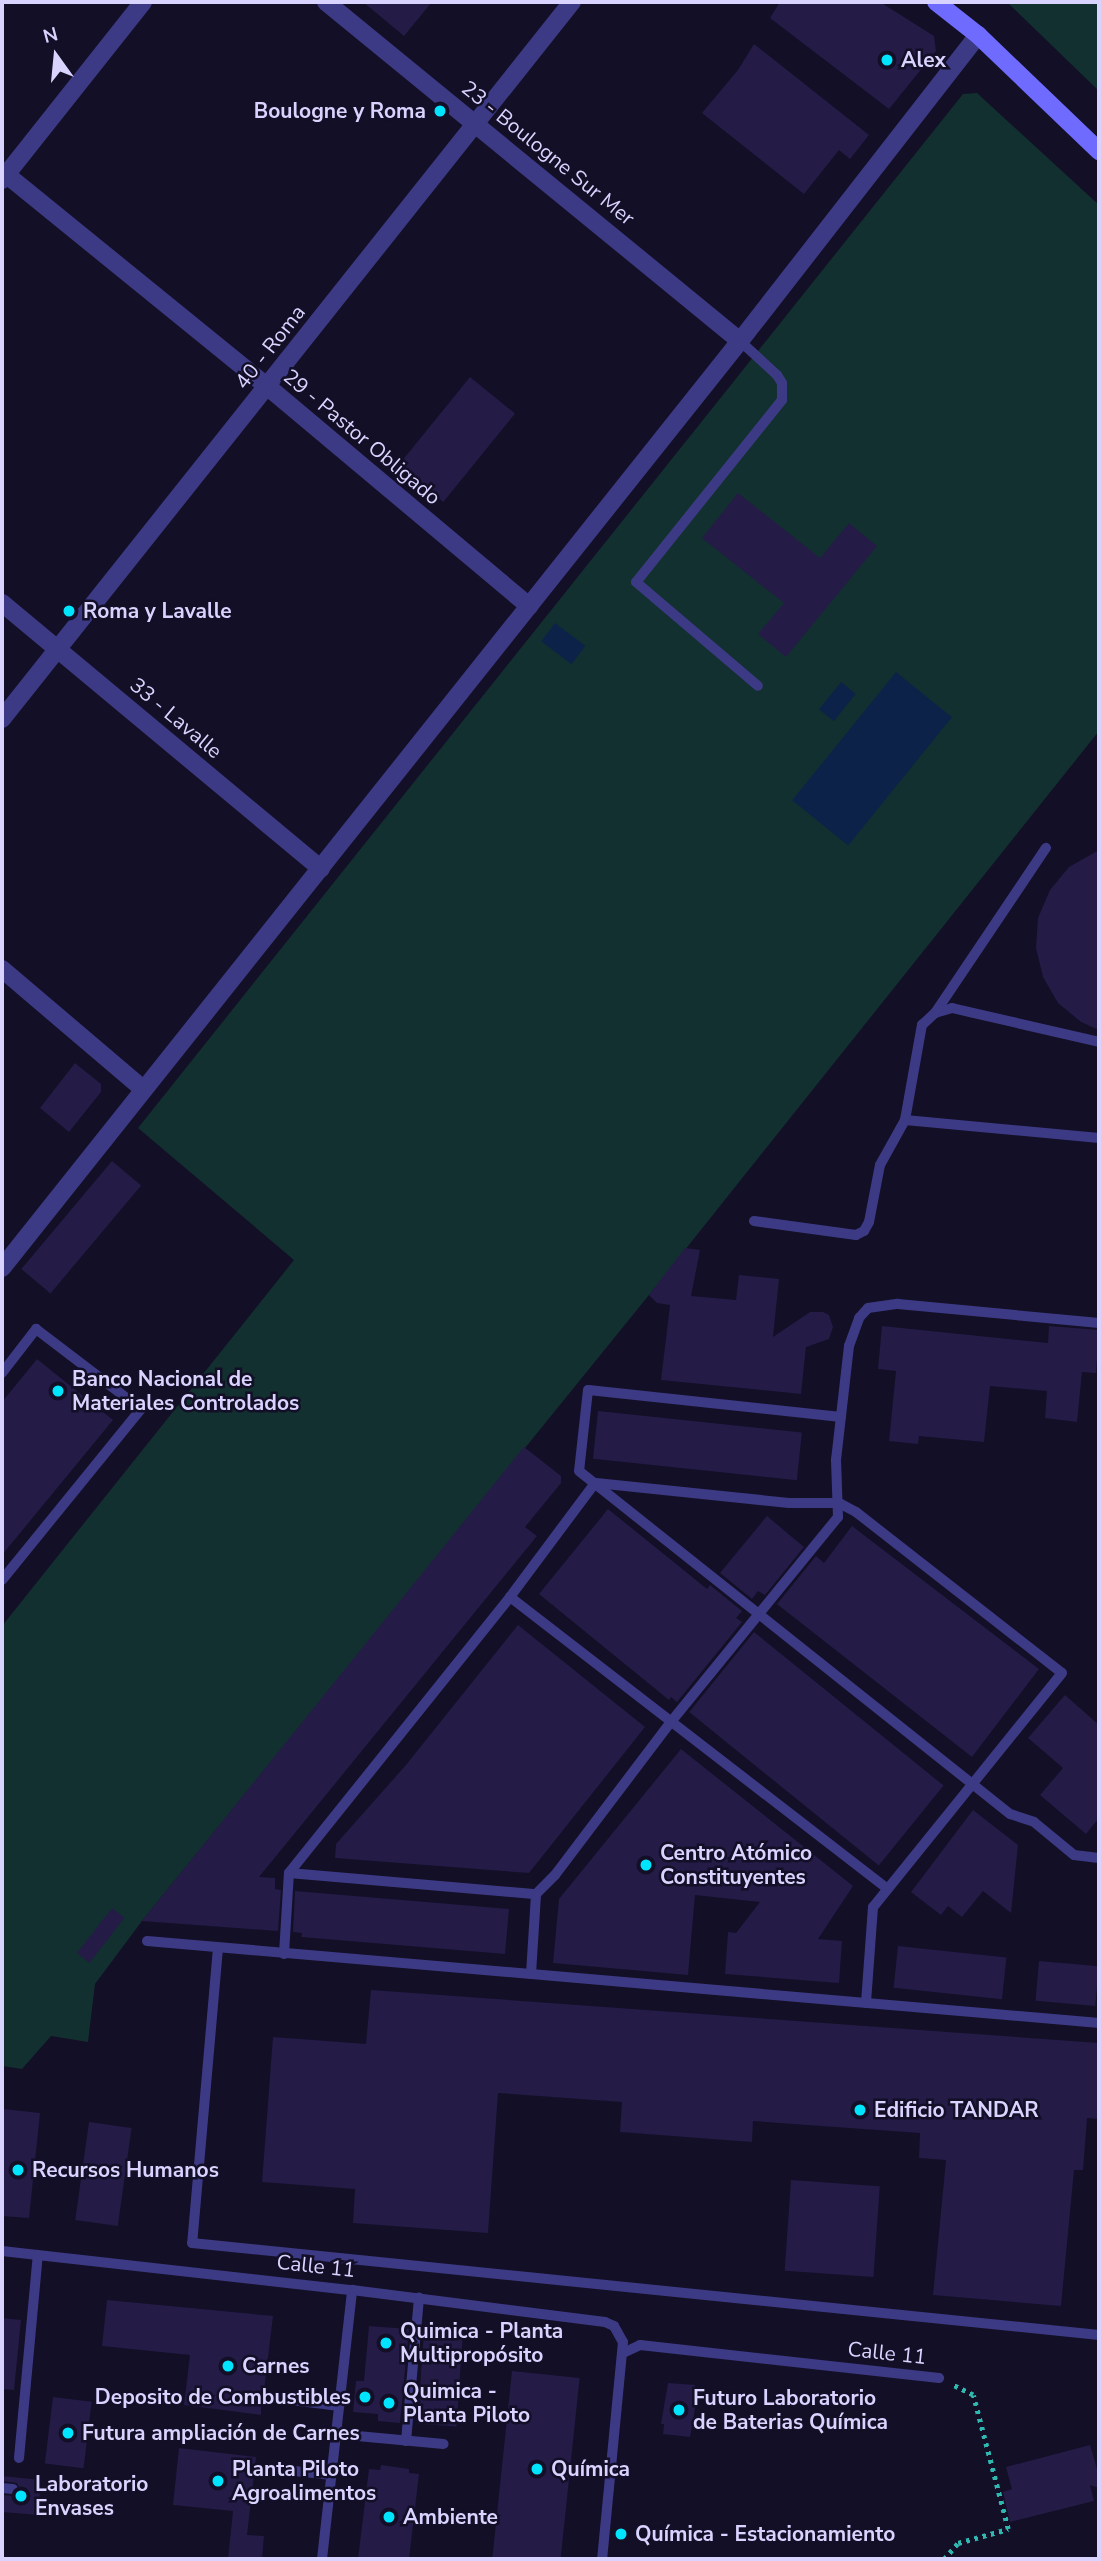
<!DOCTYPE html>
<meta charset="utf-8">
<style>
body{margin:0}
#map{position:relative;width:1101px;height:2561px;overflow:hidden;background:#130f26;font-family:"Nunito Sans",sans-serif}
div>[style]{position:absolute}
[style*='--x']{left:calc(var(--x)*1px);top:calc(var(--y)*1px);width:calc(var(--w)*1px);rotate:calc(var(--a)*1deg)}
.green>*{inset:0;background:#12302f}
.water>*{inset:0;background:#0c2248;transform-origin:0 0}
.building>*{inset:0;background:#241b47;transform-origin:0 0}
.path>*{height:4.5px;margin-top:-2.25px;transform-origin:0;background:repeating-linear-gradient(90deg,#2fb8b0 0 3.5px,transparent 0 8.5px)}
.lane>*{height:10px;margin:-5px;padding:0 5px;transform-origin:5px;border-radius:5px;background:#3d3a85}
.street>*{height:18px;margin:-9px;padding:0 9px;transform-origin:9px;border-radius:9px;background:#3d3a85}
.secondary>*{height:18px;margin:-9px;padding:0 9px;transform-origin:9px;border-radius:9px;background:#6f6bff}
.dots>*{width:19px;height:19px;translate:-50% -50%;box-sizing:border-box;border:4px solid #130f26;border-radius:50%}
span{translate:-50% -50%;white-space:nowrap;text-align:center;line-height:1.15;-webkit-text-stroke:5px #130f26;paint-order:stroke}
.poi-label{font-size:21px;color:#d9d4ff;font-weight:700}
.left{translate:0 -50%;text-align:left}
.right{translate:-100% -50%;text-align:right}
.street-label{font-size:21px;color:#d9d4ff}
.frame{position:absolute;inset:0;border:4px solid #d9d4ff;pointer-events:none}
.north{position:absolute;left:21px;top:21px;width:70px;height:70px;-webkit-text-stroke:5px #130f26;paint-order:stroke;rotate:345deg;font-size:19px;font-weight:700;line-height:28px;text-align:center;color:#d9d4ff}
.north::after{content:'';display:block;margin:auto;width:24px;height:32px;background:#d9d4ff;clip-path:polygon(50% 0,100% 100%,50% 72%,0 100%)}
</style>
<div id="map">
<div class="green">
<i style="clip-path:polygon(1007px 2px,1099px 2px,1099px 91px)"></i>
<i style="clip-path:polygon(977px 93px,1099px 205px,1099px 731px,649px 1295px,142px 1921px,95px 1984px,88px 2042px,51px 2036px,22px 2069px,2px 2066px,2px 1626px,294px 1260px,138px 1128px,963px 94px)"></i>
</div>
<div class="water">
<i style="left:555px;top:623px;width:38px;height:23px;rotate:37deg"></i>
<i style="left:896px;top:672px;width:72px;height:165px;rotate:39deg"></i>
<i style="left:841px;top:682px;width:19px;height:35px;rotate:39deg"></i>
</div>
<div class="building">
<i style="clip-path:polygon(363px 2px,432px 2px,404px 36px)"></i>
<i style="clip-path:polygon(780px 2px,880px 2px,934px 36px,936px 51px,889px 109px,770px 18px)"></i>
<i style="clip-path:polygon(754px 44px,869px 135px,850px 159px,839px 150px,804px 194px,702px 113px,738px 70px)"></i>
<i style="left:470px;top:377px;width:58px;height:114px;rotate:39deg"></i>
<i style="clip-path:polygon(738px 493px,820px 558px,849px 523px,877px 546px,786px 657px,758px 634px,784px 603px,702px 538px)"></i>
<i style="clip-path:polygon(1099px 850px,1099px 1030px,1081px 1022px,1058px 1003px,1043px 977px,1036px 948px,1038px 918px,1050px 890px,1069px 867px)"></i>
<i style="clip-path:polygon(75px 1063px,101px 1084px,101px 1092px,69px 1132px,40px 1108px)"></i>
<i style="left:112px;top:1161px;width:38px;height:141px;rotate:40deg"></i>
<i style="clip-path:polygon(685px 1248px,700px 1250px,691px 1296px,736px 1300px,739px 1275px,779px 1279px,773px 1337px,810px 1312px,823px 1312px,829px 1315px,833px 1327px,829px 1339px,806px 1347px,801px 1394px,661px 1380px,670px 1305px,657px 1303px,649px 1295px)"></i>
<i style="clip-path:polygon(882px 1326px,1048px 1343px,1049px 1326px,1099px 1330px,1096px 1373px,1082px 1372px,1077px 1422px,1045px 1418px,1047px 1391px,990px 1386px,984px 1442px,919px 1436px,918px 1444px,889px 1441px,896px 1371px,878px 1369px)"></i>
<i style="clip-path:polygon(37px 1359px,113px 1420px,2px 1555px,2px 1402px)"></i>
<i style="left:598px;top:1411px;width:205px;height:48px;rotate:6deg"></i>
<i style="clip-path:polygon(524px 1447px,561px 1476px,561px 1483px,525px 1527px,537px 1536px,259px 1877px,275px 1878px,275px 1889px,281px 1890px,278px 1931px,142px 1921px)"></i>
<i style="clip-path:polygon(608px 1509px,707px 1589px,710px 1585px,742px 1611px,736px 1618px,742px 1622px,677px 1702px,671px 1697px,669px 1700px,539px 1594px)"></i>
<i style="clip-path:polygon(767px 1516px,804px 1547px,765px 1595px,758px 1591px,752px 1599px,720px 1573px)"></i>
<i style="clip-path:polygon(852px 1526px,1039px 1669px,972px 1757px,777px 1604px,816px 1556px,824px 1563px)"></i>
<i style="clip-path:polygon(518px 1625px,645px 1727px,529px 1873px,335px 1858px,336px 1844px,406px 1765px)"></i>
<i style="left:754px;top:1632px;width:244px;height:103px;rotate:39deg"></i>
<i style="clip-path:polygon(1065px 1695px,1099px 1725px,1099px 1818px,1086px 1834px,1040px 1795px,1063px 1768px,1028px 1738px)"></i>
<i style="clip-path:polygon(681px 1749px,853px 1886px,818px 1939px,842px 1941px,839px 1983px,725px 1974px,728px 1932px,736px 1933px,760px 1902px,695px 1895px,688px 1975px,553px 1963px,559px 1899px)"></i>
<i style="clip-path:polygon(973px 1810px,1018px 1845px,1011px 1913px,983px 1891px,962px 1917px,948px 1906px,941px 1915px,911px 1892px)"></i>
<i style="clip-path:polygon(295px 1891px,509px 1909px,505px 1954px,301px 1937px,302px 1933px,293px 1932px)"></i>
<i style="left:112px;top:1908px;width:16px;height:57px;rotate:38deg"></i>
<i style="left:898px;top:1946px;width:109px;height:42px;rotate:6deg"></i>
<i style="left:1039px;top:1961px;width:60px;height:40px;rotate:5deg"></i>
<i style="clip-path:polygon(371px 1990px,1099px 2043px,1099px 2119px,1087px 2118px,1083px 2170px,1074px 2170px,1061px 2306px,933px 2295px,946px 2160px,919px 2158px,920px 2133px,753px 2121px,752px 2142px,620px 2132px,622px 2102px,498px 2093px,488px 2233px,353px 2223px,355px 2189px,262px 2182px,273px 2037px,366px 2044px)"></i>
<i style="clip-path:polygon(3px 2109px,40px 2113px,29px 2218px,2px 2216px)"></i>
<i style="left:89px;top:2122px;width:43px;height:99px;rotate:8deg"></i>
<i style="left:791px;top:2180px;width:89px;height:91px;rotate:4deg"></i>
<i style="clip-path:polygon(107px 2300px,273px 2316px,264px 2391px,261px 2397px,261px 2415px,184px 2405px,190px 2355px,102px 2346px)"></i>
<i style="clip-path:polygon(2px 2318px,21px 2320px,14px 2390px,2px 2389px)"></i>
<i style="clip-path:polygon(369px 2326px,409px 2329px,400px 2423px,378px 2421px,378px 2414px,353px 2412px,356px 2381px,364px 2381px)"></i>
<i style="left:424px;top:2331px;width:39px;height:93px;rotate:4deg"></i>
<i style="left:512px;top:2371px;width:68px;height:189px;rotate:6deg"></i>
<i style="clip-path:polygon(668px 2383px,695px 2385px,694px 2396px,697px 2397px,690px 2437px,663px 2434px,664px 2424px,661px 2424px)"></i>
<i style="left:53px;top:2397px;width:39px;height:67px;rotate:7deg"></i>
<i style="clip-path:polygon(1090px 2445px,1099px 2476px,1099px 2488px,1090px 2485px,1094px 2501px,1010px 2522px,1003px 2492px,1012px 2489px,1006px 2467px)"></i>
<i style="clip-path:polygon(179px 2448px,256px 2457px,247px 2535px,264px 2536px,262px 2559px,228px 2559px,233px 2511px,173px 2505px)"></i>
<i style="clip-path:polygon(381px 2465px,409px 2469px,409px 2473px,419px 2474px,409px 2559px,358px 2559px,369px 2469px,380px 2470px)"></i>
<i style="clip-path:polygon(2px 2476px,41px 2480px,38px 2515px,2px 2512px,2px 2495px,15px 2496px,20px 2489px,17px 2483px,2px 2481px)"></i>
</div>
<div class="path">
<i style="--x:944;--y:2559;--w:21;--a:-49"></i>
<i style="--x:958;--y:2543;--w:52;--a:-15.6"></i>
<i style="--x:1008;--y:2529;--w:138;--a:-104.6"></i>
<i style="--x:973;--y:2395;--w:25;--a:-154"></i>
</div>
<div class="lane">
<i style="--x:740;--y:341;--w:50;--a:42.6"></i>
<i style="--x:777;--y:375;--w:9;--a:58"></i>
<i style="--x:782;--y:383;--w:17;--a:90"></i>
<i style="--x:782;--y:400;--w:233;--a:128.7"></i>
<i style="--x:636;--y:582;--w:160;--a:40.4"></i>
<i style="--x:935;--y:1013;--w:199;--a:-56.1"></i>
<i style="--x:905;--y:1120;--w:195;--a:5.3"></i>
<i style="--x:754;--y:1221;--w:103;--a:7.8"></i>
<i style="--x:856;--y:1235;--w:9;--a:-27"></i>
<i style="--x:864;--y:1231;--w:10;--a:-61"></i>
<i style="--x:869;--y:1222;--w:58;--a:-79.1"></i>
<i style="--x:880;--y:1165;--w:51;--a:-60.9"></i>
<i style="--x:905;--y:1120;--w:97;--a:-79.9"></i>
<i style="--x:922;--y:1025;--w:18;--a:-43"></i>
<i style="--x:935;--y:1013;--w:18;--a:-16"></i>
<i style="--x:952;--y:1008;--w:151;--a:13"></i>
<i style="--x:2;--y:1373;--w:56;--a:-52.3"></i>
<i style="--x:36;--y:1329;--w:132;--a:37.3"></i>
<i style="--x:141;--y:1409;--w:220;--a:129.1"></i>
<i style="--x:841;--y:1417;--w:254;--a:-173.9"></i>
<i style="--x:588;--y:1390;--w:81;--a:96.3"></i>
<i style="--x:579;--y:1471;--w:551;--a:38.51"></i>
<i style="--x:1010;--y:1814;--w:25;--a:18"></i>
<i style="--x:1034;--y:1822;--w:52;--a:39.5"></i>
<i style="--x:1074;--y:1855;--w:25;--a:7"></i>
<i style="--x:596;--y:1483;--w:194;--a:5.9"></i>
<i style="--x:789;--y:1503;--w:50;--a:0"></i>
<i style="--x:839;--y:1503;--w:19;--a:28"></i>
<i style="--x:856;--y:1512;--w:261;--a:38"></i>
<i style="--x:1062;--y:1673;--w:301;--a:128.9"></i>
<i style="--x:873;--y:1907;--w:96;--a:94.2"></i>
<i style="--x:510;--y:1597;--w:476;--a:37.7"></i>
<i style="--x:289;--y:1873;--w:248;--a:4.9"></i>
<i style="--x:147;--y:1941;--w:956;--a:4.92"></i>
<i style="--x:218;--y:1948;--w:296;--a:95"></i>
<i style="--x:192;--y:2243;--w:912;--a:5.79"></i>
<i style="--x:284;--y:1954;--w:81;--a:-86.5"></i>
<i style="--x:289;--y:1873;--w:354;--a:-51.3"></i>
<i style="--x:510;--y:1597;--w:142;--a:-53.3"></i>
<i style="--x:531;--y:1974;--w:80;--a:-86.4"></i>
<i style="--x:536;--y:1894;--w:27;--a:-45"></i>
<i style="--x:555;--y:1875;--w:191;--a:-52.9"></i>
<i style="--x:670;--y:1723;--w:266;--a:-50.8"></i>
<i style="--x:838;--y:1517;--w:57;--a:-92"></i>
<i style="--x:836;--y:1460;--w:115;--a:-83.5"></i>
<i style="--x:849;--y:1346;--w:30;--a:-70"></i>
<i style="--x:859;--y:1318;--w:13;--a:-48"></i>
<i style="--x:868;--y:1308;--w:30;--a:-8"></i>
<i style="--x:898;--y:1304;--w:202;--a:5.4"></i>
<i style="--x:2;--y:2251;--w:352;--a:6.4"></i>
<i style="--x:352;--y:2290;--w:255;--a:7.2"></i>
<i style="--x:605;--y:2322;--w:10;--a:24"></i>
<i style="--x:614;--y:2326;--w:18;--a:61"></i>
<i style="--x:623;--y:2342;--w:218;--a:95.5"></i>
<i style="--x:623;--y:2353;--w:19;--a:-25"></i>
<i style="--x:640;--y:2345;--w:301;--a:6.3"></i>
<i style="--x:268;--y:2397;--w:72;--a:7.2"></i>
<i style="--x:336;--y:2434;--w:108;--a:5.3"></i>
<i style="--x:406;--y:2441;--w:144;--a:-84.8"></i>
<i style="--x:19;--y:2458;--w:204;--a:-84.7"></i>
<i style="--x:266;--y:2468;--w:66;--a:6.1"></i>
<i style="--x:2;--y:2488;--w:11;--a:5"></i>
<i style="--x:322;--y:2559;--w:271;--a:-83.6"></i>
</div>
<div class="street">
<i style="--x:326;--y:2;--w:535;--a:39.31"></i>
<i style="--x:2;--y:171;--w:343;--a:39.1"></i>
<i style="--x:268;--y:387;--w:341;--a:40"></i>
<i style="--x:2;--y:180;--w:227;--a:-51.6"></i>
<i style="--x:2;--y:603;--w:415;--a:39.8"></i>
<i style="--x:2;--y:719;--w:916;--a:-51.52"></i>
<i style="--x:2;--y:969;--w:185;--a:40.4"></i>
<i style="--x:2;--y:1268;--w:1185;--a:-51.48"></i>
<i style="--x:740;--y:341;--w:388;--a:-52.1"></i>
</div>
<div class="secondary">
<i style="--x:936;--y:2;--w:53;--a:38.2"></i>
<i style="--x:978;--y:35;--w:168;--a:43.8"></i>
</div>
<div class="dots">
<i style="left:887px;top:60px;background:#00e5ff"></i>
<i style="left:440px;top:111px;background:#00e5ff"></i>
<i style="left:69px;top:611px;background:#00e5ff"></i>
<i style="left:58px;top:1391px;background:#00e5ff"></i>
<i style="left:646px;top:1865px;background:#00e5ff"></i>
<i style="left:860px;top:2110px;background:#00e5ff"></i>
<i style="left:18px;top:2170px;background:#00e5ff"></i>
<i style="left:386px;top:2343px;background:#00e5ff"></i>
<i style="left:228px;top:2366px;background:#00e5ff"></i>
<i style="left:365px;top:2397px;background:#00e5ff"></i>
<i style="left:389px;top:2403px;background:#00e5ff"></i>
<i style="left:679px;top:2410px;background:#00e5ff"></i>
<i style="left:68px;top:2433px;background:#00e5ff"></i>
<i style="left:537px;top:2469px;background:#00e5ff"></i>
<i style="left:218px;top:2481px;background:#00e5ff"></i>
<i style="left:21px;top:2496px;background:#00e5ff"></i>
<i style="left:389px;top:2517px;background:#00e5ff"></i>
<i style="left:621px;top:2534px;background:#00e5ff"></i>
</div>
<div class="poi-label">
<span class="left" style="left:901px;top:60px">Alex</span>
<span class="right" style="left:426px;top:111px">Boulogne y Roma</span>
<span class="left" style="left:83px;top:611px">Roma y Lavalle</span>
<span class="left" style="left:72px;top:1391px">Banco Nacional de<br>Materiales Controlados</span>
<span class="left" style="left:660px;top:1865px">Centro Atómico<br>Constituyentes</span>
<span class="left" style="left:874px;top:2110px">Edificio TANDAR</span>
<span class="left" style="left:32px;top:2170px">Recursos Humanos</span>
<span class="left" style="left:400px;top:2343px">Quimica - Planta<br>Multipropósito</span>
<span class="left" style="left:242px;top:2366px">Carnes</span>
<span class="left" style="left:403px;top:2403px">Quimica -<br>Planta Piloto</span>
<span class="right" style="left:351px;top:2397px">Deposito de Combustibles</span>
<span class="left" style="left:693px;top:2410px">Futuro Laboratorio<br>de Baterias Química</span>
<span class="left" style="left:82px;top:2433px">Futura ampliación de Carnes</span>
<span class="left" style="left:232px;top:2481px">Planta Piloto<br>Agroalimentos</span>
<span class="left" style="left:551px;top:2469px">Química</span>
<span class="left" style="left:35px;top:2496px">Laboratorio<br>Envases</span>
<span class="left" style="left:403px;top:2517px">Ambiente</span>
<span class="left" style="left:635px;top:2534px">Química - Estacionamiento</span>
</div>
<div class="street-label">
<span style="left:548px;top:153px;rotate:39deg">23 - Boulogne Sur Mer</span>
<span style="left:270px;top:347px;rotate:-52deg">40 - Roma</span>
<span style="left:362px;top:437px;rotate:40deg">29 - Pastor Obligado</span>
<span style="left:176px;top:718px;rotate:40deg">33 - Lavalle</span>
<span style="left:316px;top:2266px;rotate:6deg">Calle 11</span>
<span style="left:887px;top:2353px;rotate:6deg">Calle 11</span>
</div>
<div class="frame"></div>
<div class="north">N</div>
</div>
